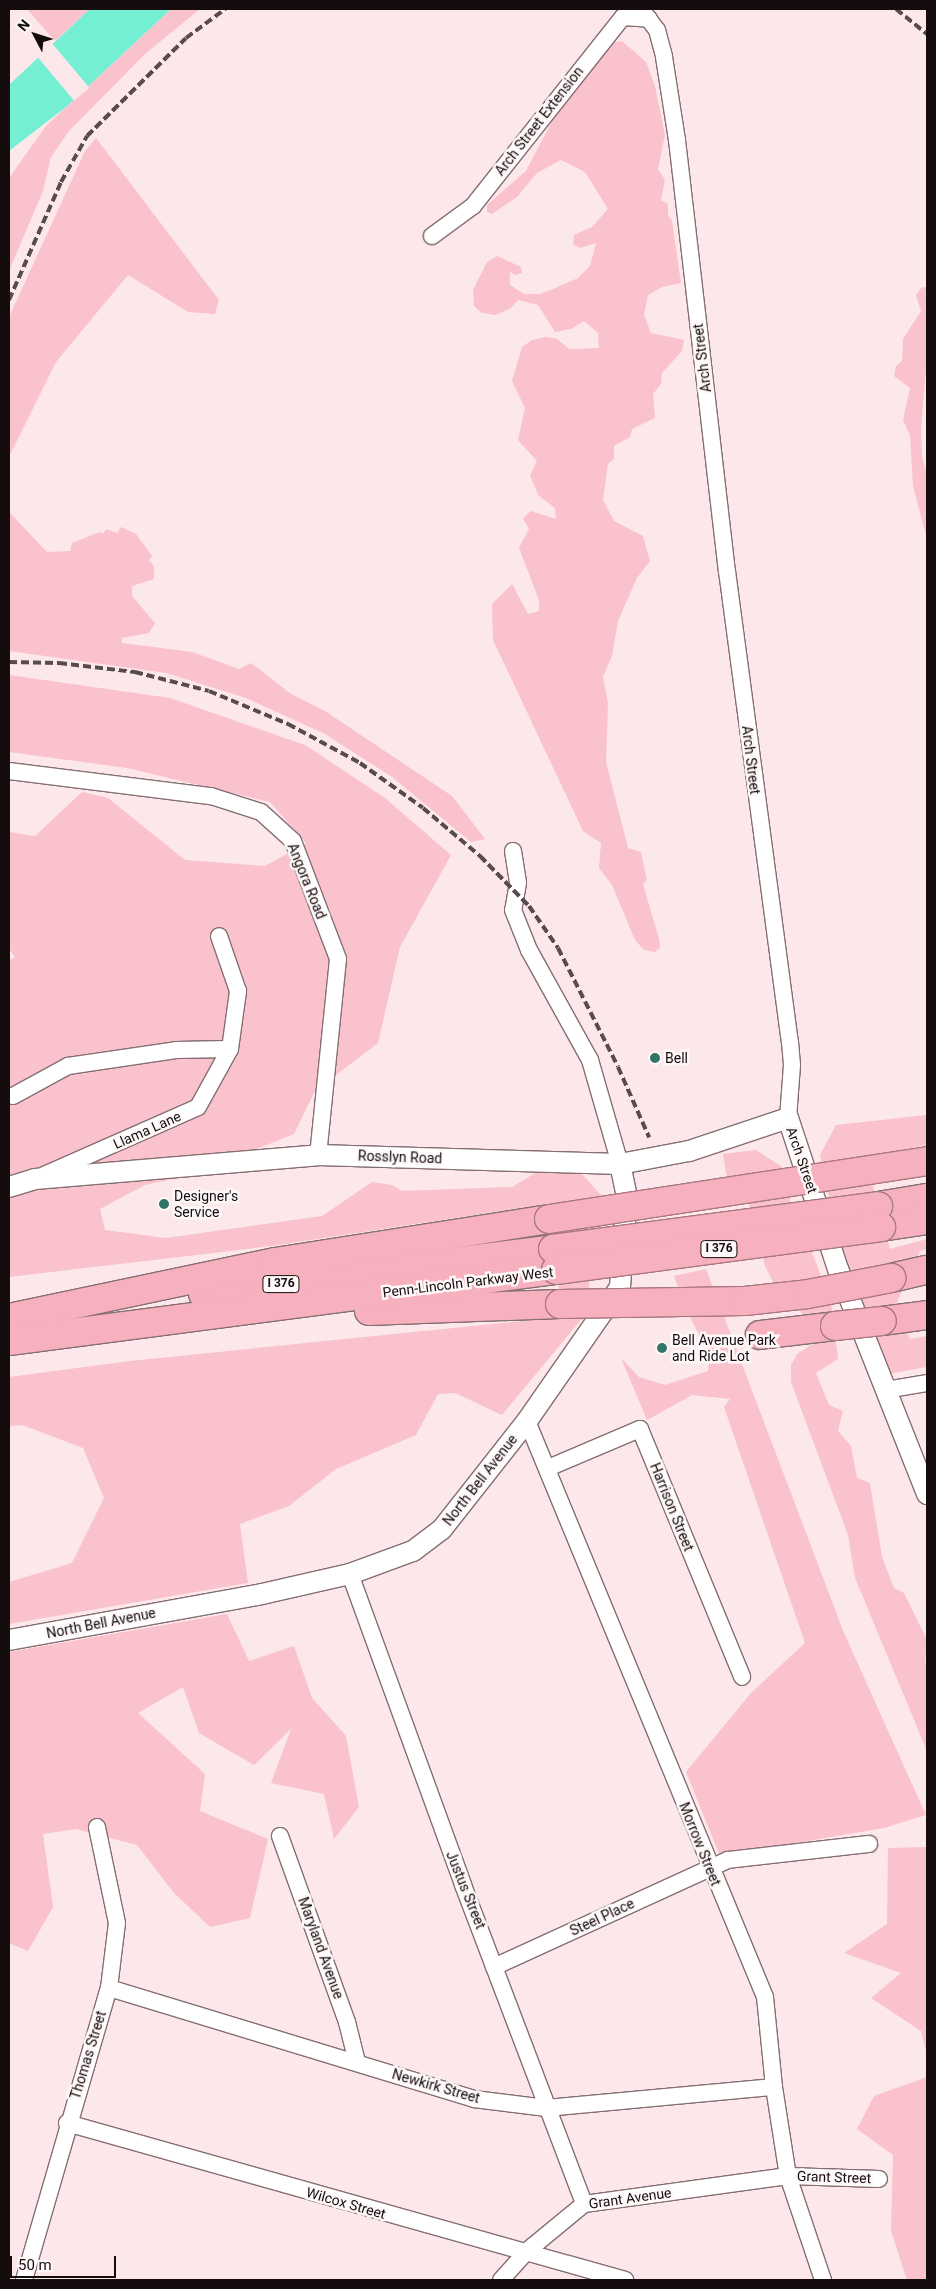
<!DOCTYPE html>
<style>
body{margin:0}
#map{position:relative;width:936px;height:2289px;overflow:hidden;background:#fce7ea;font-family:Roboto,sans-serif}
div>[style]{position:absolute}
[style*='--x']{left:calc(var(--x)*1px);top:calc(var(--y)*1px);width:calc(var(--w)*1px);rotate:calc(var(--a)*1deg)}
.green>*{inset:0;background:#fac2cc}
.water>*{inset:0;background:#75efd3}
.pier>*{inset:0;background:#fce7ea;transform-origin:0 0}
.roads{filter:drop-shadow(1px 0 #856e72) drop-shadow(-1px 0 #856e72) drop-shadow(0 1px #856e72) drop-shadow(0 -1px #856e72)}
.minor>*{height:16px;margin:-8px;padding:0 8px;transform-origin:8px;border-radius:8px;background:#fff}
.tertiary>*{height:20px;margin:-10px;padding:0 10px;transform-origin:10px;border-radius:10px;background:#fff}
.motorway>*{height:28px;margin:-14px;padding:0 14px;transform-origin:14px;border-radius:14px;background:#f7b0be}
.rail>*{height:4px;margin-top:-2px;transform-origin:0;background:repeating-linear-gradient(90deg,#574b4d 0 8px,transparent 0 12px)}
.bridges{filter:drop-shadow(1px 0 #a87780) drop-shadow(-1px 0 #a87780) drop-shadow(0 1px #a87780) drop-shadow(0 -1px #a87780)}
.motorway-bridge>*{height:28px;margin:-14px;padding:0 14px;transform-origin:14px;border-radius:14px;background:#f7b0be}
.dots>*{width:14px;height:14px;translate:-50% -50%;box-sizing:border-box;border:2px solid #fef8f9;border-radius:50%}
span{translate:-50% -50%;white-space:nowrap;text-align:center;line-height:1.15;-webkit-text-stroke:5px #fef8f9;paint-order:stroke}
.shield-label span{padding:1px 4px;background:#fef8f9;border:1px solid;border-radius:4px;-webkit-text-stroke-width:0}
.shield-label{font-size:12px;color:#140c0d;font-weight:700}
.street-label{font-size:14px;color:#140c0d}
.poi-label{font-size:14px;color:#140c0d}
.left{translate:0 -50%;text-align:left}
.frame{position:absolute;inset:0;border:10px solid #140c0d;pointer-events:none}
.north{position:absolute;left:10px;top:10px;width:50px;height:50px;-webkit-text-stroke:4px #fef8f9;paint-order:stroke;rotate:310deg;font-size:14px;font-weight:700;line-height:20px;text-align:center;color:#140c0d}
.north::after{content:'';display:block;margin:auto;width:18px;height:22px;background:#140c0d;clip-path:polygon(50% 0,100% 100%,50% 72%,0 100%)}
.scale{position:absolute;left:10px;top:2256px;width:106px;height:22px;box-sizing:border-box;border:2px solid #140c0d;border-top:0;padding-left:6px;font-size:15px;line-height:18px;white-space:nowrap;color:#140c0d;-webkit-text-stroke:4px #fef8f9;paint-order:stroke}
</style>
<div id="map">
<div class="green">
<i style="clip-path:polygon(27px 9px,90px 9px,55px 41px)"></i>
<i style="clip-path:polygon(171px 9px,200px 9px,146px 53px,69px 131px,51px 157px,43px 191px,9px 271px,9px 178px,46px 126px)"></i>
<i style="clip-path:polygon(622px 41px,646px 62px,655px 86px,665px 135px,658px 169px,665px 180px,661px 200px,668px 204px,668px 215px,672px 221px,681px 283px,662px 287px,648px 295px,644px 315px,651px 333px,684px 340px,682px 351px,662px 373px,661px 384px,653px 394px,655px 418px,632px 429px,630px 437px,614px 446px,614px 459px,608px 464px,603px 500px,614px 521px,643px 536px,650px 561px,637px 578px,618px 621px,612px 656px,603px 677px,608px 703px,606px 762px,628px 848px,641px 852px,647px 880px,643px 884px,659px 939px,660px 948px,655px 952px,644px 950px,635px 940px,612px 885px,599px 868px,601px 843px,583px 831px,493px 640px,492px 604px,512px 584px,528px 614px,539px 611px,539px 600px,519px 548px,529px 529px,523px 518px,531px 511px,556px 519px,555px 508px,538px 495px,530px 475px,537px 461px,518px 440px,525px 408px,512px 381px,522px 347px,532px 340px,546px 337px,557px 339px,569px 349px,599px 348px,598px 333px,584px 321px,571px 329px,555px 332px,538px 305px,518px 300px,511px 308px,495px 315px,482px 313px,474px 306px,473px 290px,487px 262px,497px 256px,521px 267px,522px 273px,516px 275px,510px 272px,510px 285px,524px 294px,540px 294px,553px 289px,578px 278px,590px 266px,596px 243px,580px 248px,573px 244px,574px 235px,592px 227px,608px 209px,585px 172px,561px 160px,537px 173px,517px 197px,492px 214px,487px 212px,487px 205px,526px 171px,561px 104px,611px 43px)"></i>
<i style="clip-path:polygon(96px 138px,219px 300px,215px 314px,188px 312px,128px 275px,56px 362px,9px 457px,9px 317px,85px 151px)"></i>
<i style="clip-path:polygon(922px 287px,927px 288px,927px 359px,921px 427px,922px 456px,927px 474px,927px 539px,913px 486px,910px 435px,903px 420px,910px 388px,894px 376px,896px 366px,902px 361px,903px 339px,921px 311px,916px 295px)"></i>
<i style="clip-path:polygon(9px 512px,47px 552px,70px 551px,72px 543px,100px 532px,103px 534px,106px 529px,117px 533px,121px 527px,136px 534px,152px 556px,149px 560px,154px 566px,154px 579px,132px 586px,132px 596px,155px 623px,149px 633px,122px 638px,122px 643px,192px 652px,239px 669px,251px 663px,291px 694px,325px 711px,452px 796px,485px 839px,471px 842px,392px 777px,325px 734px,246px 698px,166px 673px,9px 651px)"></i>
<i style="clip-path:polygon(9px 675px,170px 698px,305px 745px,385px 798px,451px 855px,400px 947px,378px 1043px,315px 1091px,294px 1134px,193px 1175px,145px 1185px,100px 1209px,105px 1230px,166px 1238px,322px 1216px,372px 1182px,392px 1185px,402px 1191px,512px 1187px,537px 1172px,578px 1170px,602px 1196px,585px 1315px,502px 1415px,455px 1393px,438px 1394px,416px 1435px,336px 1469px,289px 1506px,240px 1524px,248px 1583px,9px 1624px,9px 1582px,72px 1563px,104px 1498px,83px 1448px,22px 1425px,9px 1426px,9px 1377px,130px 1361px,561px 1317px,552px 1203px,272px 1246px,9px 1277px,9px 960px,15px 957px,9px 949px,9px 832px,35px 836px,82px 792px,108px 798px,185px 860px,265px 866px,306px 843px,270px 802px,127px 768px,9px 752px)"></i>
<i style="clip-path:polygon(927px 1115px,927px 1145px,873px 1155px,872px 1183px,890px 1249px,927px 1239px,927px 1249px,920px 1251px,896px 1304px,910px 1339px,927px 1336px,927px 1367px,888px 1374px,842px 1257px,820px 1155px,836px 1125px)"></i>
<i style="clip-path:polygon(756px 1150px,782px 1167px,790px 1201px,817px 1265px,832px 1307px,838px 1359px,816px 1373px,829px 1405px,843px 1411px,838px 1431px,851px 1446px,857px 1478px,870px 1483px,882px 1557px,894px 1588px,904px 1593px,927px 1640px,925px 1661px,927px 1667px,927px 1751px,855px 1578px,848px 1535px,791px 1382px,791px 1365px,797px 1354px,814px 1343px,805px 1317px,774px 1284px,765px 1266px,748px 1200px,726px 1174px,723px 1154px)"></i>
<i style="clip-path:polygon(706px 1269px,844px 1633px,926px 1815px,884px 1828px,720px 1856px,686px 1772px,751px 1693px,805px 1643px,724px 1407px,730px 1399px,692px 1395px,647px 1420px,621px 1358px,639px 1377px,665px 1385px,708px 1371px,710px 1356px,688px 1313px,674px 1276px)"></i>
<i style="clip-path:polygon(227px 1614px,249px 1661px,294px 1646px,312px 1698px,346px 1736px,359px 1807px,334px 1839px,324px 1794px,271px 1783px,291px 1729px,254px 1765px,199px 1733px,183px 1687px,138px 1713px,205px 1774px,200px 1811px,268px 1839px,250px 1918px,210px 1927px,174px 1893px,137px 1845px,76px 1829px,43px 1834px,53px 1907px,28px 1951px,9px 1943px,9px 1652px)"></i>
<i style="clip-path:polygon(927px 1847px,927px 2055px,921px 2031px,871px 1998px,901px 1973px,844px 1953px,887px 1924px,888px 1848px)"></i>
<i style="clip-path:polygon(927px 2077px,927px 2280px,907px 2280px,891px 2231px,893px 2155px,857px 2129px,874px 2096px)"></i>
</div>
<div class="water">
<i style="clip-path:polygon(90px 9px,171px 9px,66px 107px,9px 151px,9px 85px)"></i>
</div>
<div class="pier">
<i style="left:51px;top:42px;width:60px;height:20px;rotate:50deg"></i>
</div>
<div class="roads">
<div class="minor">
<i style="--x:641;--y:9;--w:26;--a:53"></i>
<i style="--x:657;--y:30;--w:28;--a:75"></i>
<i style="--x:664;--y:57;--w:84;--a:81.1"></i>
<i style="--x:677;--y:140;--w:434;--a:83.4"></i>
<i style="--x:727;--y:571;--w:475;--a:82.4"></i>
<i style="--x:790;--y:1042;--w:23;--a:85"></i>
<i style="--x:792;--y:1065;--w:53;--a:94.3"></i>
<i style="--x:432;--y:236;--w:51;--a:-36.2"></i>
<i style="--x:473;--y:206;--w:241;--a:-51.6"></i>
<i style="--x:623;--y:17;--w:26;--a:4"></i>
<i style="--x:9;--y:771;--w:204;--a:7.1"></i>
<i style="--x:211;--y:796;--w:52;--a:17.7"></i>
<i style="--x:261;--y:812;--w:43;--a:42.2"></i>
<i style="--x:293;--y:841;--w:126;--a:69.1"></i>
<i style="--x:338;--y:959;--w:197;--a:95.8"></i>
<i style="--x:513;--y:851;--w:32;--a:81"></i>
<i style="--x:518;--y:883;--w:27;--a:100"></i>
<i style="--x:513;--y:910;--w:43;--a:68.2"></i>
<i style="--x:529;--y:950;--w:126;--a:61"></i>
<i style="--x:590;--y:1060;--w:108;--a:73.9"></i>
<i style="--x:13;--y:1096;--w:63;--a:-28.6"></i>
<i style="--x:68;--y:1066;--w:109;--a:-8.4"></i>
<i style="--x:176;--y:1050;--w:54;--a:-1.1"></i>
<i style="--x:44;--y:1175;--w:168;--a:-23.8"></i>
<i style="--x:198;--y:1107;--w:66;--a:-61.1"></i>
<i style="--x:230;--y:1049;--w:59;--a:-82.1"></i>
<i style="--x:238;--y:991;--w:58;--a:-109.1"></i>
<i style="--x:885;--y:1390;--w:43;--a:-9.5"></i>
<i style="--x:527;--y:1421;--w:623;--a:67.55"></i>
<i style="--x:765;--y:1997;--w:90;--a:84.3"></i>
<i style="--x:774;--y:2087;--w:90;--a:81.1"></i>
<i style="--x:788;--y:2176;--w:110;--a:71.4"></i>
<i style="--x:548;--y:1468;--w:100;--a:-23"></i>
<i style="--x:640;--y:1429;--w:268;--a:67.6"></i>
<i style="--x:350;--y:1574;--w:331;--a:70"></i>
<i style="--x:463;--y:1885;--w:341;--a:69.2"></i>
<i style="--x:280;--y:1836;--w:198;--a:70.2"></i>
<i style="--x:347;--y:2022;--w:41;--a:76"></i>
<i style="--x:494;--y:1967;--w:257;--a:-24.6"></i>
<i style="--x:728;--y:1860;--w:142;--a:-6.5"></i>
<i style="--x:109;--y:1988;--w:382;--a:16.9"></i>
<i style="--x:474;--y:2099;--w:73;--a:7.1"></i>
<i style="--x:546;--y:2108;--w:229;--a:-5.3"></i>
<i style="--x:67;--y:2123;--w:580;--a:15.71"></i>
<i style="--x:24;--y:2280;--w:304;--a:-73.8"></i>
<i style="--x:109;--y:1988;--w:65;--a:-83"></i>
<i style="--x:117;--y:1923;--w:98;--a:-101.8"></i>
<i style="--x:501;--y:2280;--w:39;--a:-48"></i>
<i style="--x:527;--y:2251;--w:74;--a:-39.5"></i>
<i style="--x:584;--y:2204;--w:206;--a:-7.8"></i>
<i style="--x:788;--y:2176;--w:91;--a:1.9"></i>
</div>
<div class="tertiary">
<i style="--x:9;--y:1187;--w:27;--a:-17"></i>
<i style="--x:35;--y:1179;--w:284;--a:-4.8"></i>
<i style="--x:318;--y:1155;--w:302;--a:1.7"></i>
<i style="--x:620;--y:1164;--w:70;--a:-10.7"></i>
<i style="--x:689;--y:1151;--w:104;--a:-18.4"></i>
<i style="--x:788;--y:1118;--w:159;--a:71.7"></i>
<i style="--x:838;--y:1269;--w:242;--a:68.4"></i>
<i style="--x:9;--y:1640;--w:257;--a:-10.3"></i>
<i style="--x:262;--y:1594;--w:90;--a:-12.8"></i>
<i style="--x:350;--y:1574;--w:67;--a:-20.1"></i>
<i style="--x:413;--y:1551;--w:36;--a:-37"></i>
<i style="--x:442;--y:1529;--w:137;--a:-51.8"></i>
<i style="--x:527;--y:1421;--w:163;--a:-55.2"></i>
<i style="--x:620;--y:1287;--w:90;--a:-85.6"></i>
<i style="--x:627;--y:1197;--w:34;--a:-102"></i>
</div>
<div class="motorway">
<i style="--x:878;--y:1206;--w:50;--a:-9.3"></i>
<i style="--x:881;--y:1227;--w:47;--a:-8.7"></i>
<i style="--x:891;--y:1278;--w:37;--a:-13"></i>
<i style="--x:203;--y:1294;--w:353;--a:-7.3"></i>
<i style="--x:369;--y:1311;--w:191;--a:-2.1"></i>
<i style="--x:9;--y:1318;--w:272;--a:-11.9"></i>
<i style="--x:275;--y:1262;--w:277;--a:-8.9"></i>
<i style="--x:882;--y:1321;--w:45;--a:-7.6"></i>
<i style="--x:760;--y:1335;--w:76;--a:-6.8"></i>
<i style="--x:9;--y:1341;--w:552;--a:-7.4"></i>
</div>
</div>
<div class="rail">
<i style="--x:896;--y:9;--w:40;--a:39"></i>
<i style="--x:9;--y:300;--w:129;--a:-66.2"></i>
<i style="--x:61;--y:182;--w:53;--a:-60.5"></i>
<i style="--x:87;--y:136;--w:139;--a:-44.7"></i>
<i style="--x:186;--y:38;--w:49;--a:-36.6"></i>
<i style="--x:9;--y:662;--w:50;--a:1.1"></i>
<i style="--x:59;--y:663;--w:77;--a:6.8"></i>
<i style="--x:135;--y:672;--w:76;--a:14.4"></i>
<i style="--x:209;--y:691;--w:86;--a:22.7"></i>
<i style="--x:288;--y:724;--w:82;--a:28.4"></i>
<i style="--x:360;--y:763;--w:77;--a:35.5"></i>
<i style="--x:423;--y:808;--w:75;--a:40.1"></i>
<i style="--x:480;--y:856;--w:70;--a:45.6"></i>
<i style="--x:529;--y:906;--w:51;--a:55.4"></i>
<i style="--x:558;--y:948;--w:133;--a:63.2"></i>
<i style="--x:618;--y:1067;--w:77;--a:66.1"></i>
</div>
<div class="bridges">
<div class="motorway-bridge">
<i style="--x:549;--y:1219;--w:382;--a:-8.7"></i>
<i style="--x:553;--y:1249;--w:328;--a:-7.5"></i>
<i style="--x:556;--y:1270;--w:328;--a:-7.5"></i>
<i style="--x:560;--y:1304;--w:185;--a:-0.9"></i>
<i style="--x:745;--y:1301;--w:63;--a:-6.3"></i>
<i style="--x:808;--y:1294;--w:85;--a:-10.9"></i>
<i style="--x:835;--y:1326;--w:47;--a:-6.1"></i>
</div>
</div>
<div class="dots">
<i style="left:655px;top:1058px;background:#327566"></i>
<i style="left:164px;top:1204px;background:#327566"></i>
<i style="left:662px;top:1348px;background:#327566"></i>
</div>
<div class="shield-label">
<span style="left:719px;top:1249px">I 376</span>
<span style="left:281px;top:1284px">I 376</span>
</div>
<div class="street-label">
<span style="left:539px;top:121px;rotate:-52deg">Arch Street Extension</span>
<span style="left:702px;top:358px;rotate:-97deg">Arch Street</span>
<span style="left:751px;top:760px;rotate:83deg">Arch Street</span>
<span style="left:307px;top:881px;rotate:68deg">Angora Road</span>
<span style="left:147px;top:1130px;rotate:-24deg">Llama Lane</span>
<span style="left:400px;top:1157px;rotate:2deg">Rosslyn Road</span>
<span style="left:802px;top:1160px;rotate:71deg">Arch Street</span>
<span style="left:468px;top:1282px;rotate:-7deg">Penn-Lincoln Parkway West</span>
<span style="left:480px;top:1480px;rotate:-52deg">North Bell Avenue</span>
<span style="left:672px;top:1507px;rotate:68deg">Harrison Street</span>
<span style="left:101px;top:1623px;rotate:-11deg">North Bell Avenue</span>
<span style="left:700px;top:1844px;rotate:68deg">Morrow Street</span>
<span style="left:466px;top:1890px;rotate:68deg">Justus Street</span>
<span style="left:602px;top:1917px;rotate:-25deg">Steel Place</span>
<span style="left:321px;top:1948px;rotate:70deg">Maryland Avenue</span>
<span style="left:88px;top:2055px;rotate:-73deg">Thomas Street</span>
<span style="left:436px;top:2086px;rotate:16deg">Newkirk Street</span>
<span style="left:834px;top:2177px;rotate:2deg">Grant Street</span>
<span style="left:630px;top:2198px;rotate:-8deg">Grant Avenue</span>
<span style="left:346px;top:2203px;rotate:16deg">Wilcox Street</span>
</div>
<div class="poi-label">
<span class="left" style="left:665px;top:1058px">Bell</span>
<span class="left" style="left:174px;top:1204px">Designer's<br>Service</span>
<span class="left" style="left:672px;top:1348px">Bell Avenue Park<br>and Ride Lot</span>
</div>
<div class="frame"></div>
<div class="north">N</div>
<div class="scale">50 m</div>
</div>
